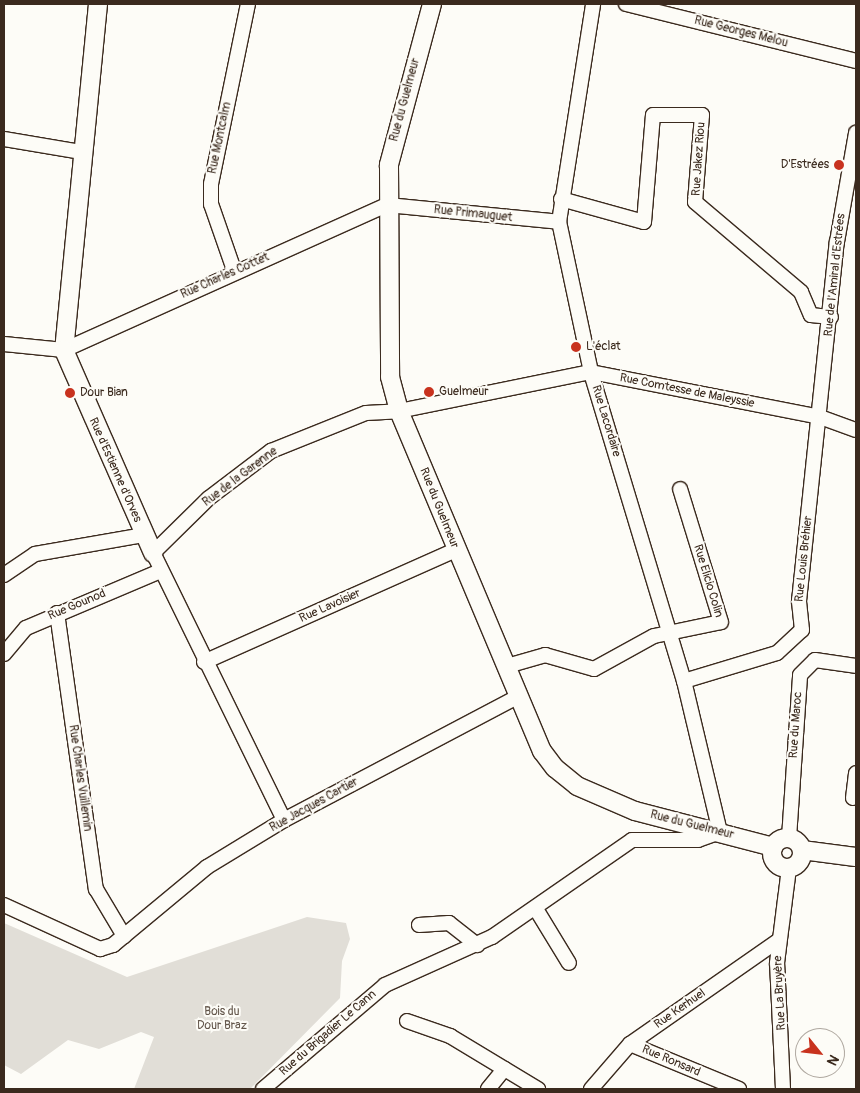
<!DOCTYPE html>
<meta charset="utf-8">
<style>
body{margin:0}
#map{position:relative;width:860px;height:1093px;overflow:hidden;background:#fdfcf7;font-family:Pangolin,sans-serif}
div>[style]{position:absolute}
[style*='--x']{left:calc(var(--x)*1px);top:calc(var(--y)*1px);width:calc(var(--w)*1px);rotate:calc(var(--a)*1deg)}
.green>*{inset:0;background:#e1ded7}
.roads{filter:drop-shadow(1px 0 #3b2a1e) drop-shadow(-1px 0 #3b2a1e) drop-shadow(0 1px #3b2a1e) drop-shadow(0 -1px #3b2a1e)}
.minor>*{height:14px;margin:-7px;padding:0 7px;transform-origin:7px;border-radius:7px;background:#fdfcf7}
.tertiary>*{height:18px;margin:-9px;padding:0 9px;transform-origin:9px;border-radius:9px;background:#fdfcf7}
.tertiary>.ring{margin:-9px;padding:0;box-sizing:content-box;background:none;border:18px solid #fdfcf7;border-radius:50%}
.dots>*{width:14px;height:14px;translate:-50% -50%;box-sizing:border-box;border:2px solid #fdfcf7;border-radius:50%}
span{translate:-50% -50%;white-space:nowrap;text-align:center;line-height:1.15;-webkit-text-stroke:4px #fdfcf7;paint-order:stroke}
.street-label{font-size:12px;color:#3b2a1e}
.poi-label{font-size:12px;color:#3b2a1e}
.right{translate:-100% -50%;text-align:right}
.left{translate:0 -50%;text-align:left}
.park-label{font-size:12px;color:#64574c}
.frame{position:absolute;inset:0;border:5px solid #3b2a1e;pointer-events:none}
.north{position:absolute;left:795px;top:1028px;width:50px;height:50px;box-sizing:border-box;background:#fdfcf7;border:1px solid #afa8a0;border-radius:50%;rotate:119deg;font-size:14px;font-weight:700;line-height:20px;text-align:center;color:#3b2a1e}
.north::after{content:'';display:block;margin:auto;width:18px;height:22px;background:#c8321e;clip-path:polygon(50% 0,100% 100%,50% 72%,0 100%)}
</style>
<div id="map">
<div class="green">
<i style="clip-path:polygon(307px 917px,346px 923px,350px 939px,342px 961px,340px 998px,250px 1089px,134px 1089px,154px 1037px,141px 1032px,99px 1049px,68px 1040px,21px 1074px,4px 1065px,4px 923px,127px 977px)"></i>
</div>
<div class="roads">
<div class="minor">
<i style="--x:626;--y:4;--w:237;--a:13.9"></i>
<i style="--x:4;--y:139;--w:78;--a:9.6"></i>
<i style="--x:561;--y:199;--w:86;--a:15.5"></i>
<i style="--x:644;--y:222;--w:107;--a:-85.2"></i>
<i style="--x:653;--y:115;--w:49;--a:0"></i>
<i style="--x:702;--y:115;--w:87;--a:94.6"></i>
<i style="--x:695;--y:202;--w:139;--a:40.3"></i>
<i style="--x:801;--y:292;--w:25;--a:67"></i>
<i style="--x:811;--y:315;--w:20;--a:6"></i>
<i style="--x:234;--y:270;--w:70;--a:-109.2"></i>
<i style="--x:211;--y:204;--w:20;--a:-90"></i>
<i style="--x:211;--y:184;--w:184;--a:-78.4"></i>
<i style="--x:4;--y:344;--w:60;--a:5.7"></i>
<i style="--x:64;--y:350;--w:354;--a:-24.2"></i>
<i style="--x:387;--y:205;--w:173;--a:5.6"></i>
<i style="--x:4;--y:575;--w:37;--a:-34"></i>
<i style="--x:35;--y:554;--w:111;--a:-9.9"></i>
<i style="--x:57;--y:613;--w:279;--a:82"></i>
<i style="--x:96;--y:889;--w:55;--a:59.2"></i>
<i style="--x:4;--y:654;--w:34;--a:-50"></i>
<i style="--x:26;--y:628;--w:146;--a:-23"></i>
<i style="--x:204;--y:662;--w:276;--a:-24"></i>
<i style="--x:507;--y:666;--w:40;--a:-16"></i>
<i style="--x:545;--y:655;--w:51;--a:15.9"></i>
<i style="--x:594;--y:669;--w:68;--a:-28.8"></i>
<i style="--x:654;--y:636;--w:68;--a:-11.8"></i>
<i style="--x:721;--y:622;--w:139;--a:-107.1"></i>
<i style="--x:684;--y:681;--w:97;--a:-16.8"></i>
<i style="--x:777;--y:653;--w:34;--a:-43"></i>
<i style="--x:802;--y:630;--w:29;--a:-96"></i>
<i style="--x:799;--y:601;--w:361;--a:-84"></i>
<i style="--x:837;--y:242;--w:111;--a:-80.1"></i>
<i style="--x:853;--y:798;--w:25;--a:-83"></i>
<i style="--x:284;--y:820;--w:297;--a:-116.1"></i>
<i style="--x:153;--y:553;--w:78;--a:-44.5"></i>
<i style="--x:209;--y:498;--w:78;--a:-37.2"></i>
<i style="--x:271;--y:451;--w:102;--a:-21.8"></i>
<i style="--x:366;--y:413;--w:33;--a:-3"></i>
<i style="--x:399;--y:411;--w:196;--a:-11.5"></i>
<i style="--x:591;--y:372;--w:233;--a:11.1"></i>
<i style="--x:820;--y:417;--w:38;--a:20"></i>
<i style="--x:789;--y:838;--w:163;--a:-86.1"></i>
<i style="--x:800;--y:675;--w:21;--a:-45"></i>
<i style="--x:815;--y:660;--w:41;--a:8.3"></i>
<i style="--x:4;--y:905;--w:106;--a:24.6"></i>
<i style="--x:100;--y:949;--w:14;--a:-17"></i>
<i style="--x:113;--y:945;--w:122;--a:-39.7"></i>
<i style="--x:207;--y:867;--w:90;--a:-31.4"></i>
<i style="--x:284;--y:820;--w:266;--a:-27.8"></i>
<i style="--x:536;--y:909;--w:63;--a:58.6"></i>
<i style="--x:419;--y:925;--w:30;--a:-4"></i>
<i style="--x:449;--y:923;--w:36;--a:38"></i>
<i style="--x:407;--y:1021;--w:46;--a:19.2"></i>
<i style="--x:450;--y:1036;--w:103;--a:31.1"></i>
<i style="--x:630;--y:1044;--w:118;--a:22.4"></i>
<i style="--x:263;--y:1089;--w:160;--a:-40.4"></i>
<i style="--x:385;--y:985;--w:117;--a:-24.2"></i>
<i style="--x:492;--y:937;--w:170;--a:-34.7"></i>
<i style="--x:632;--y:840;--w:66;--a:0"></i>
<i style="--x:698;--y:840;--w:23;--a:-20"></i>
<i style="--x:720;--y:832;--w:155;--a:-103.4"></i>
<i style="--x:684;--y:681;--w:323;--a:-106.8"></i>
<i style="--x:591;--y:372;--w:153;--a:-102"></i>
<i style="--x:559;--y:222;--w:221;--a:-81.1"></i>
<i style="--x:488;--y:1089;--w:26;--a:-51"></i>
<i style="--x:591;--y:1089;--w:60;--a:-49.1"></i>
<i style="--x:630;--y:1044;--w:182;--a:-34.9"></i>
<i style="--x:783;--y:1089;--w:126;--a:-92.7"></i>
<i style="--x:777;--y:963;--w:96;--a:-82.8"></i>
</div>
<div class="tertiary">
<i style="--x:98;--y:4;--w:348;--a:95.6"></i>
<i style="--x:64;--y:350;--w:222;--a:66.3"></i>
<i style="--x:432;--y:4;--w:167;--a:105"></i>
<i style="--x:389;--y:165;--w:212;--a:89.7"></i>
<i style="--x:390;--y:377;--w:35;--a:75"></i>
<i style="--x:399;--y:411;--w:369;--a:67.2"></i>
<i style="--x:542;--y:751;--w:21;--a:53"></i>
<i style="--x:555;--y:768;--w:28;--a:39"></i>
<i style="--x:577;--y:786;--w:63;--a:23.3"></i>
<i style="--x:635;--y:811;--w:143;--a:14.6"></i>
<i class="ring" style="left:772px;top:838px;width:12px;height:12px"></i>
<i style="--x:802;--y:850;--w:54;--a:7.4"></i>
</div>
</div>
<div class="dots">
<i style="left:839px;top:165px;background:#c8321e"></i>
<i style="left:576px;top:347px;background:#c8321e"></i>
<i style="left:429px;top:392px;background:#c8321e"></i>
<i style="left:70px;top:393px;background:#c8321e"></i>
</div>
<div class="street-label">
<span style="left:741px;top:32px;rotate:14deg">Rue Georges Melou</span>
<span style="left:405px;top:100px;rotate:-75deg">Rue du Guelmeur</span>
<span style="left:220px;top:138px;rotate:-78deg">Rue Montcalm</span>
<span style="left:699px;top:159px;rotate:-86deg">Rue Jakez Riou</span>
<span style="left:473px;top:214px;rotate:6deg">Rue Primauguet</span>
<span style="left:835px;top:275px;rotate:-84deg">Rue de l'Amiral d'Estrées</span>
<span style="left:225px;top:276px;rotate:-24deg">Rue Charles Cottet</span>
<span style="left:687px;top:391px;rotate:11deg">Rue Comtesse de Maleyssie</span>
<span style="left:606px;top:421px;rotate:73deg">Rue Lacordaire</span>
<span style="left:115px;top:470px;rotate:66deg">Rue d'Estienne d'Orves</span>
<span style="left:240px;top:477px;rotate:-37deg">Rue de la Garenne</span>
<span style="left:439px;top:508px;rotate:68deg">Rue du Guelmeur</span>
<span style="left:804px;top:559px;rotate:-84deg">Rue Louis Bréhier</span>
<span style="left:708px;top:581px;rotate:73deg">Rue Elicio Colin</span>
<span style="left:77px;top:605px;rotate:-23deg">Rue Gounod</span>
<span style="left:330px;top:606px;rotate:-24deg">Rue Lavoisier</span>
<span style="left:796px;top:725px;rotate:-86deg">Rue du Maroc</span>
<span style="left:80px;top:778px;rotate:82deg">Rue Charles Vuillemin</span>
<span style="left:314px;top:805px;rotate:-29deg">Rue Jacques Cartier</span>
<span style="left:692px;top:825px;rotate:14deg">Rue du Guelmeur</span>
<span style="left:780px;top:993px;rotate:-93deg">Rue La Bruyère</span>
<span style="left:680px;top:1009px;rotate:-35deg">Rue Kerhuel</span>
<span style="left:328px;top:1033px;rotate:-41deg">Rue du Brigadier Le Cann</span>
<span style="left:671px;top:1061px;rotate:23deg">Rue Ronsard</span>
</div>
<div class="poi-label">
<span class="right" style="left:829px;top:165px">D'Estrées</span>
<span class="left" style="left:586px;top:347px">L'éclat</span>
<span class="left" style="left:439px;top:392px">Guelmeur</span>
<span class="left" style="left:80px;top:393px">Dour Bian</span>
</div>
<div class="park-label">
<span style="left:222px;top:1019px">Bois du<br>Dour Braz</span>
</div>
<div class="frame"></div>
<div class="north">N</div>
</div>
